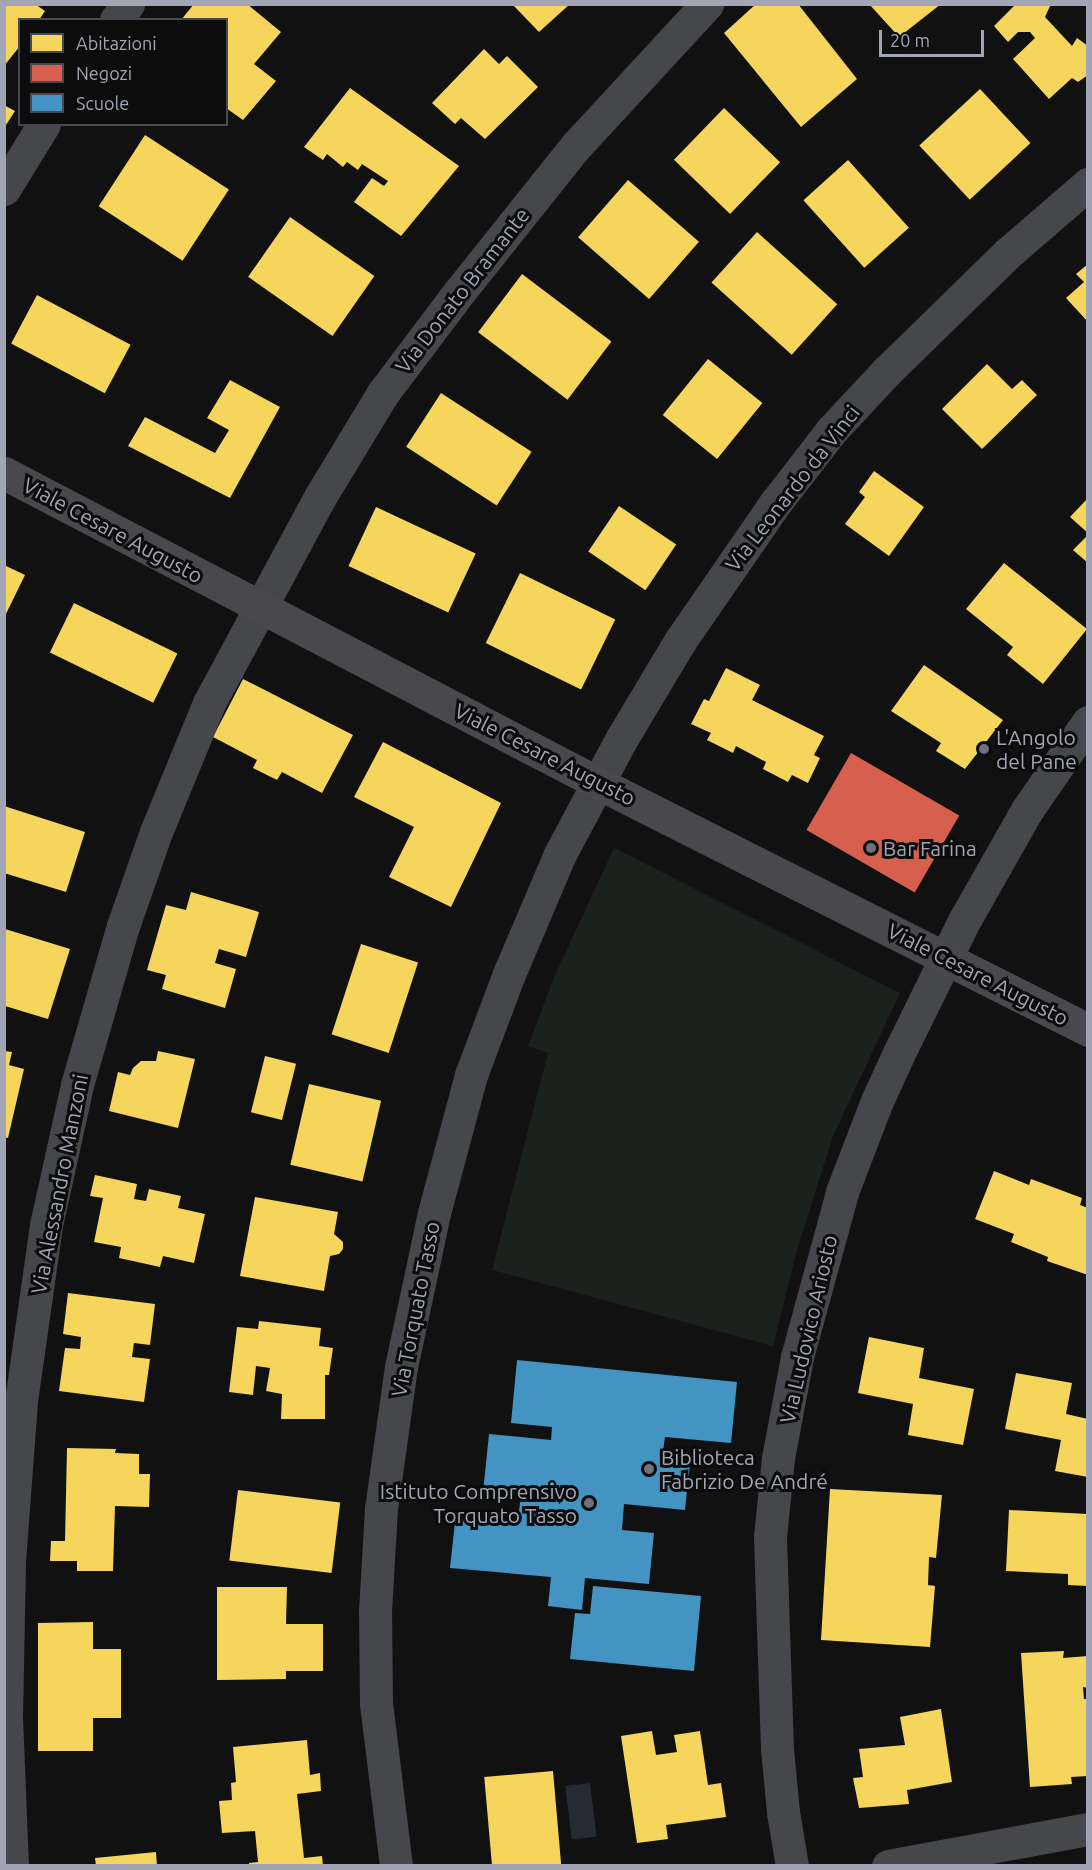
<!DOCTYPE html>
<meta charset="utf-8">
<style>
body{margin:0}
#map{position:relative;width:1092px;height:1870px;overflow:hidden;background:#111112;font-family:Ubuntu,sans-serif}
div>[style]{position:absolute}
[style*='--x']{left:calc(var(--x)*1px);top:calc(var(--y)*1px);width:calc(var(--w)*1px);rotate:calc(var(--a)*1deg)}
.green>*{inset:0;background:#1b221d}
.water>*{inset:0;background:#252b34;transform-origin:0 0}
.homes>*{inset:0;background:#f6d55c;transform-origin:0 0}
.shops>*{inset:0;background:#d6604d;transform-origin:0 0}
.schools>*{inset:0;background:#4393c3}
.minor>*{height:33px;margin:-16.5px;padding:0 16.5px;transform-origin:16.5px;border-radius:16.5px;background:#46474b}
.major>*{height:33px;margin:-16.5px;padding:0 16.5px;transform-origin:16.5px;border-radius:16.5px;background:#48484d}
.dots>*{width:16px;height:16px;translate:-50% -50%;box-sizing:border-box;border:3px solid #0c0c0d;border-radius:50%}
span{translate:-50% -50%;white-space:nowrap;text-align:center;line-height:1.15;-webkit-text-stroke:6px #0c0c0d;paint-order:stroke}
.street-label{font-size:21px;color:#a1a5b4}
.poi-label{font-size:21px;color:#a1a5b4}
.left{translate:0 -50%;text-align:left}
.right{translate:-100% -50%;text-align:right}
.frame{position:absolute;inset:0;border:6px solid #a1a5b4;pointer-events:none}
.legend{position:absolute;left:18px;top:18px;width:210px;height:108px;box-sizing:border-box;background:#0c0c0d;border:2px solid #484950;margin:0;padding:8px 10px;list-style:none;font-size:18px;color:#a1a5b4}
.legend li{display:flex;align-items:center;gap:12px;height:30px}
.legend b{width:30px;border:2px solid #484950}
.scale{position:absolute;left:879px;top:30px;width:105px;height:27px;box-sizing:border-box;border:3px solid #a1a5b4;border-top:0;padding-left:8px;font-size:18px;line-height:21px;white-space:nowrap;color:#a1a5b4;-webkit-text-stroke:4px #0c0c0d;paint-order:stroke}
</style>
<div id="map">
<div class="green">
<i style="clip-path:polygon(614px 848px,900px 993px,833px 1136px,797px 1250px,773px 1346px,492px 1270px,548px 1053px,528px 1046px,555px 975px)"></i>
</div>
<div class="water">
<i style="left:590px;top:1783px;width:54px;height:25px;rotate:83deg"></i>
</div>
<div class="homes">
<i style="clip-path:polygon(4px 4px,35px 4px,45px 11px,39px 20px,20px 20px,20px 46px,4px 66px)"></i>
<i style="clip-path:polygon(194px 4px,247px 4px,281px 32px,254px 64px,276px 81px,243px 120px,226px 108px,226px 20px,181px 20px)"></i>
<i style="clip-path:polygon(512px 4px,570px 4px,539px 32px)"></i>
<i style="clip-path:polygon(756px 4px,798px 4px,857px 79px,801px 127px,724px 33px)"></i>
<i style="clip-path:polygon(869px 4px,941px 4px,899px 37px)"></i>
<i style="clip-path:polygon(1016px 4px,1051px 4px,1045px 17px,1072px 46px,1077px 38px,1088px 46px,1088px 75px,1078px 82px,1072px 78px,1049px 99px,1013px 59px,1035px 38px,1030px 32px,1018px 32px,1008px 42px,994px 26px)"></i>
<i style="clip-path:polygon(484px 49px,499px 64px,507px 56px,538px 87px,485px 139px,461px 118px,455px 124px,432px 103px)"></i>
<i style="clip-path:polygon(350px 88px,459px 166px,401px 236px,354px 202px,372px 178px,384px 186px,388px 181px,362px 164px,358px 170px,347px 162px,343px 167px,327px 154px,323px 160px,304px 147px)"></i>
<i style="left:980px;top:89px;width:74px;height:83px;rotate:47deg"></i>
<i style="clip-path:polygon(4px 105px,15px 111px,4px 128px)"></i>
<i style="left:724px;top:108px;width:78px;height:72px;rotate:44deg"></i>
<i style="left:145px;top:135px;width:100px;height:85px;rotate:33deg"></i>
<i style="left:848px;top:160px;width:91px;height:60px;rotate:48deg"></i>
<i style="left:628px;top:180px;width:94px;height:76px;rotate:41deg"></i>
<i style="left:290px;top:217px;width:103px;height:73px;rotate:35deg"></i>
<i style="left:757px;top:232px;width:108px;height:68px;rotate:42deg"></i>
<i style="clip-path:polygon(1088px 264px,1088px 322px,1066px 298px,1084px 282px,1076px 274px)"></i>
<i style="left:522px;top:274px;width:112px;height:73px;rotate:37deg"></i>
<i style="left:37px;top:295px;width:106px;height:55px;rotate:28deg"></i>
<i style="left:708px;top:359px;width:70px;height:72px;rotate:39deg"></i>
<i style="clip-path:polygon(987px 364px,1012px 389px,1022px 380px,1037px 395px,982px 449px,942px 409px)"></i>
<i style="clip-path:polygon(230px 380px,280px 407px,230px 498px,128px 446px,145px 417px,215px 453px,229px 430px,207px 418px)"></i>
<i style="left:441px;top:393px;width:108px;height:64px;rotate:33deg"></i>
<i style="clip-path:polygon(874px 471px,924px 507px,889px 556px,845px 524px,865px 497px,859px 492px)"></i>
<i style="clip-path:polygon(1088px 498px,1088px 533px,1070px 517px)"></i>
<i style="left:619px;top:506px;width:69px;height:55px;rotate:34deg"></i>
<i style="left:376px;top:507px;width:110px;height:65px;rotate:25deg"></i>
<i style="clip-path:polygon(1088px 535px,1088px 563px,1073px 550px)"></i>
<i style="clip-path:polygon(1004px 563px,1087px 629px,1043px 684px,1007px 655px,1013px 647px,966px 609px)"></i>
<i style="clip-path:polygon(4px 565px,25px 575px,4px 618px)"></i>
<i style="left:520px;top:573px;width:106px;height:78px;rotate:26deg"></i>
<i style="left:74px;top:603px;width:115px;height:55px;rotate:26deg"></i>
<i style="clip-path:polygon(924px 665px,1003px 720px,965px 769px,936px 751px,941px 743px,891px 711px)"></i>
<i style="clip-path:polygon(726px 668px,760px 685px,752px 700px,824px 736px,814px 755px,820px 758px,808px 783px,792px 775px,788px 782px,763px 769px,766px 762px,736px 746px,733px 753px,707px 740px,711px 733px,691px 724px,704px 699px,709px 701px)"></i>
<i style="clip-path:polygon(243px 679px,353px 735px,322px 793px,282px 772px,277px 780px,253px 768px,257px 760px,213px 737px)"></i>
<i style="clip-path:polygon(383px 742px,501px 803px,451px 907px,389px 877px,414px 827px,354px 797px)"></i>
<i style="clip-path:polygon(4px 806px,85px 832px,66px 892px,4px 873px)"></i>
<i style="clip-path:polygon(191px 892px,259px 912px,246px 957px,219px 949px,215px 963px,236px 969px,225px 1008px,162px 989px,166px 975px,147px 970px,166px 905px,186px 910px)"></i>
<i style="clip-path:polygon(5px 929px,70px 949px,48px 1019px,5px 1006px)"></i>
<i style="left:361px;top:944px;width:60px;height:95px;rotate:18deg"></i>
<i style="clip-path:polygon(4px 1051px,12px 1052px,9px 1065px,24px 1069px,8px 1138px,4px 1137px)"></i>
<i style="clip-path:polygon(158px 1051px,195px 1059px,178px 1128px,109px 1111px,118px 1072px,130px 1075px,133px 1068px,141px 1061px,156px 1061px)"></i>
<i style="left:265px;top:1056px;width:32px;height:58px;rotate:14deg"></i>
<i style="left:309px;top:1084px;width:74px;height:83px;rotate:13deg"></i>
<i style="clip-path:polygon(994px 1171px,1029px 1185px,1031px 1179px,1082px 1198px,1080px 1205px,1088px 1208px,1088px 1275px,1047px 1261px,1048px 1257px,1011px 1242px,1014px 1234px,975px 1219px)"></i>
<i style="clip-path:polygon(95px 1175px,137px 1184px,134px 1199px,146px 1201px,149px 1189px,181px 1196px,178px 1208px,205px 1214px,194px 1263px,163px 1256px,160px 1267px,119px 1258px,121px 1247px,94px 1242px,103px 1198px,90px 1196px)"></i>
<i style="clip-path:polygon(255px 1197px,338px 1212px,334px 1234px,343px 1242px,343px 1249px,339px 1254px,330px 1256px,324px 1291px,240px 1276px)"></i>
<i style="clip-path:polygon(68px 1293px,155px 1304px,150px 1345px,134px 1343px,132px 1357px,150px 1359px,144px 1402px,59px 1391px,65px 1348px,80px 1349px,81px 1337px,63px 1334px)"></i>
<i style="clip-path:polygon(259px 1321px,321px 1328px,319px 1346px,333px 1348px,329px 1375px,325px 1375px,325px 1419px,281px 1419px,282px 1394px,266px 1391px,270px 1368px,256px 1366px,253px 1395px,229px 1392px,237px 1327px,258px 1329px)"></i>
<i style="clip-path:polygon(869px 1337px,924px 1348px,919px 1378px,974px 1389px,963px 1445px,908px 1435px,913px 1404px,858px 1393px)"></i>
<i style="clip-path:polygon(1016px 1373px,1072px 1383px,1066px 1414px,1088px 1419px,1088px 1477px,1055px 1471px,1061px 1440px,1005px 1429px)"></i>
<i style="clip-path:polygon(67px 1448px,116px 1449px,115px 1453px,139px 1454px,139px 1474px,150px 1474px,149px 1507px,115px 1506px,113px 1571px,77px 1571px,77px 1561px,50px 1561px,51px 1541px,65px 1541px)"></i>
<i style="clip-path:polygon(830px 1489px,942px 1495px,936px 1558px,929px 1557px,928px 1585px,935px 1586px,930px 1647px,821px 1640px)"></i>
<i style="left:238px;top:1490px;width:103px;height:71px;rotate:7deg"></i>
<i style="clip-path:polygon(1009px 1510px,1088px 1514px,1088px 1586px,1068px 1585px,1068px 1574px,1006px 1571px)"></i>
<i style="clip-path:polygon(217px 1587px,287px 1587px,286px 1624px,323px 1624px,323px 1671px,286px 1671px,286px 1679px,217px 1680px)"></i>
<i style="clip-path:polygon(93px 1622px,93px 1649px,121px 1649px,121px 1718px,93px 1718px,93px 1751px,38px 1751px,38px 1623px)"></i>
<i style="clip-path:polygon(1064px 1651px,1063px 1658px,1088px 1656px,1088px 1688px,1083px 1687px,1084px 1699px,1088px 1699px,1088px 1776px,1071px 1777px,1072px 1784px,1030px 1787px,1021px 1653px)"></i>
<i style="clip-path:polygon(941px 1709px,952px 1782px,907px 1790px,909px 1804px,859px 1808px,853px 1778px,863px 1777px,859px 1749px,905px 1745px,900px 1717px)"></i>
<i style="clip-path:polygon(652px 1731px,656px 1755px,677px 1752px,674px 1735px,700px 1731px,708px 1785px,721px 1783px,726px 1817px,666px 1825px,668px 1839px,637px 1843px,621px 1736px)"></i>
<i style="clip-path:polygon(307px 1740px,310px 1775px,320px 1773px,321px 1791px,297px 1794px,304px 1858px,322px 1856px,323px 1866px,249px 1866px,249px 1863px,258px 1862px,255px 1831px,222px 1833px,219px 1801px,232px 1800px,231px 1783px,236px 1782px,233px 1747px)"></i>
<i style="left:553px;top:1771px;width:95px;height:69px;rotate:85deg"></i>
<i style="clip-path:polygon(156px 1852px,157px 1866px,96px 1866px,95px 1858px)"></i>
</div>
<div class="shops">
<i style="left:851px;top:753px;width:125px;height:89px;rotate:30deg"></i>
</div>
<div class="schools">
<i style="clip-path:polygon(517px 1360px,737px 1382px,731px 1443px,665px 1437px,663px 1451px,691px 1454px,685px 1510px,624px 1504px,622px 1530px,654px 1533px,649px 1584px,585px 1578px,582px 1610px,548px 1606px,551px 1577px,450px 1568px,456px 1513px,518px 1519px,521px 1496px,483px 1492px,489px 1434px,551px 1440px,552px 1427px,511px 1423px)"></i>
<i style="clip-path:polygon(593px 1586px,701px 1596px,694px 1671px,570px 1659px,575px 1613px,590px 1614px)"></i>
</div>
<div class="minor">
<i style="--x:116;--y:20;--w:20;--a:-53"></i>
<i style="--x:4;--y:189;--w:76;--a:-58.4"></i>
<i style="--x:12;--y:1866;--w:148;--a:-92.3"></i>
<i style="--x:6;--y:1718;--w:157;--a:-88.9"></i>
<i style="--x:9;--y:1561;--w:160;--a:-85.7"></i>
<i style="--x:21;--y:1401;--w:178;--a:-81.9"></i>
<i style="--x:46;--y:1225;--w:143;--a:-77.5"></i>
<i style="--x:77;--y:1085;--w:166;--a:-73.9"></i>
<i style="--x:123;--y:926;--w:100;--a:-70.7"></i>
<i style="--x:156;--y:832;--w:139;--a:-67.7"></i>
<i style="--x:209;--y:703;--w:234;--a:-61.7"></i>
<i style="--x:320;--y:497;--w:122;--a:-58.8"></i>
<i style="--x:383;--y:393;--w:128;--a:-53"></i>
<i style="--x:460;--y:291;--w:184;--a:-51.4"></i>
<i style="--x:575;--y:147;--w:195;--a:-47.3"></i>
<i style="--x:396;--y:1866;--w:164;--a:-97"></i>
<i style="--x:376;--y:1703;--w:91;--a:-90.6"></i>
<i style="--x:375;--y:1612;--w:103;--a:-86.7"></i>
<i style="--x:381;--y:1509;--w:143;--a:-82"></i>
<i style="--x:401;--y:1367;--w:157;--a:-77.9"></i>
<i style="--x:434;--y:1213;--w:143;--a:-75"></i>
<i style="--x:471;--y:1075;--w:108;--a:-69.4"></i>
<i style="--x:509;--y:974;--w:130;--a:-67"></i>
<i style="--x:560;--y:854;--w:132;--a:-61.9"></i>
<i style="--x:622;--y:738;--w:113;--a:-59.1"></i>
<i style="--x:680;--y:641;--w:169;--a:-55.4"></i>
<i style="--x:776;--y:502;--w:90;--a:-52.2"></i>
<i style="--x:831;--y:431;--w:82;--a:-47"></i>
<i style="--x:887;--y:371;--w:169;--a:-44.3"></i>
<i style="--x:1008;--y:253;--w:106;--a:-40.8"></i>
<i style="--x:792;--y:1866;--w:55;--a:-99.5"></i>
<i style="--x:783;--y:1812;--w:63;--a:-95.4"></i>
<i style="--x:777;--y:1749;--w:212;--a:-91.9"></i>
<i style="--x:770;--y:1537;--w:79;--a:-84.2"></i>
<i style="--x:778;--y:1458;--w:103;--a:-79.3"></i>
<i style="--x:797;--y:1357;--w:171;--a:-74.7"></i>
<i style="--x:842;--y:1192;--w:97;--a:-69"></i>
<i style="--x:877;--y:1101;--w:53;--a:-65.4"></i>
<i style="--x:899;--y:1053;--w:147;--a:-63.8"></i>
<i style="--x:964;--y:921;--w:128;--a:-60.4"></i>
<i style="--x:1027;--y:810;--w:107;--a:-55.3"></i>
<i style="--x:888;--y:1866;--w:203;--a:-10.5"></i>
</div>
<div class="major">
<i style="--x:4;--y:473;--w:670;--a:27.56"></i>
<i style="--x:598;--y:783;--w:549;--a:26.75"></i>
</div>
<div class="dots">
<i style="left:984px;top:749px;background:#6f717b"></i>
<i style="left:871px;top:848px;background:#6f717b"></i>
<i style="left:649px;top:1469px;background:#6f717b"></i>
<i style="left:589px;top:1503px;background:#6f717b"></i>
</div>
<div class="street-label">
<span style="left:462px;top:290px;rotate:-52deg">Via Donato Bramante</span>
<span style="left:792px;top:488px;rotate:-52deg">Via Leonardo da Vinci</span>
<span style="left:113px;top:530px;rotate:28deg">Viale Cesare Augusto</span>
<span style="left:545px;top:754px;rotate:27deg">Viale Cesare Augusto</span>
<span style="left:978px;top:974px;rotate:27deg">Viale Cesare Augusto</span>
<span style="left:59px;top:1184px;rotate:-79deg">Via Alessandro Manzoni</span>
<span style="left:415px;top:1309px;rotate:-79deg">Via Torquato Tasso</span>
<span style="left:808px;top:1329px;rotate:-77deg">Via Ludovico Ariosto</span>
</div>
<div class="poi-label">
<span class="left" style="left:996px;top:749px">L'Angolo<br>del Pane</span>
<span class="left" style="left:883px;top:848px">Bar Farina</span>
<span class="left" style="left:661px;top:1469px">Biblioteca<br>Fabrizio De André</span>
<span class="right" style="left:577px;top:1503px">Istituto Comprensivo<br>Torquato Tasso</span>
</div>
<div class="frame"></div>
<ul class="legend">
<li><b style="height:16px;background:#f6d55c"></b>Abitazioni</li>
<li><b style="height:16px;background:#d6604d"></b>Negozi</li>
<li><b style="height:16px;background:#4393c3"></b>Scuole</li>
</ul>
<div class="scale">20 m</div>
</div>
